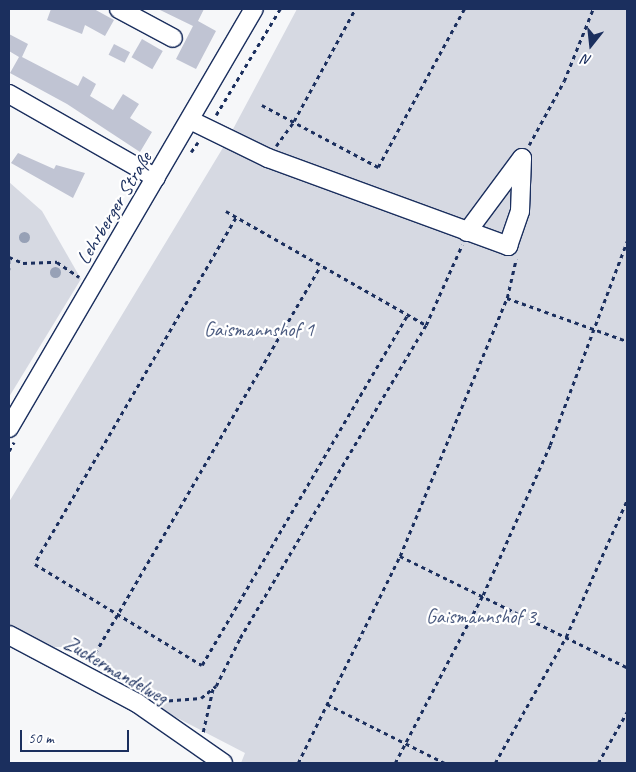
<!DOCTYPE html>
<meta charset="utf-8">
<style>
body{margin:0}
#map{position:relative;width:636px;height:772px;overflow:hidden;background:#f6f7f9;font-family:Caveat,sans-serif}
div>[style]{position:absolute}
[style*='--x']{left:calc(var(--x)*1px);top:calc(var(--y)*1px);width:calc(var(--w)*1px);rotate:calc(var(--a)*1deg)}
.green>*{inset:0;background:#d6d9e2}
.building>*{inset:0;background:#c0c4d3;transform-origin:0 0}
.path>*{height:2.5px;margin-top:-1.25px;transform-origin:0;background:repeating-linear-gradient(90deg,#1b2f5e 0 4px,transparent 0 8px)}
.roads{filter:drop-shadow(1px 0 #1b2f5e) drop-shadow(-1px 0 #1b2f5e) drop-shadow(0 1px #1b2f5e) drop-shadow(0 -1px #1b2f5e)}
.minor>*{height:18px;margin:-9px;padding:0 9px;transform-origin:9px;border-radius:9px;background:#fff}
.trees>*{width:11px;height:11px;margin:-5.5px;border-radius:50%;background:#97a1b6}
span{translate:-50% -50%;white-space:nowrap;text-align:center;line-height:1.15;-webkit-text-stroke:4.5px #fff;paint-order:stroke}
.street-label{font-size:20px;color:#1b2f5e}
.park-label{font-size:20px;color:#4a5a7f}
.frame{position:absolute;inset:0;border:10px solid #1b2f5e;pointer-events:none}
.north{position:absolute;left:566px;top:20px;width:50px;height:50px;-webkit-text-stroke:4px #fff;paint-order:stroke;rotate:196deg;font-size:14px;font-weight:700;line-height:20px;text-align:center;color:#1b2f5e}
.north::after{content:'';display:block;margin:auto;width:18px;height:22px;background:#1b2f5e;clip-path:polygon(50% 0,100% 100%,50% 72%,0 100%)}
.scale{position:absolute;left:20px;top:730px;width:109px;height:22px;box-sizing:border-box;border:2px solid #1b2f5e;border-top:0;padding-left:6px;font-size:15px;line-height:18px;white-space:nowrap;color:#1b2f5e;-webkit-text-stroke:4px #fff;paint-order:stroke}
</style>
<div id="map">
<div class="green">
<i style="clip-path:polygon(297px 9px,627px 9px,627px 763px,241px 763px,245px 753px,160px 709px,143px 687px,69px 647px,53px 647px,9px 626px,9px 502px,224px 146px)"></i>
<i style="clip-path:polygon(9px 182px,42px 211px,81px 279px,9px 397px)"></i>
</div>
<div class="building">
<i style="clip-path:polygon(51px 9px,94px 9px,114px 20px,105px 36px,85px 25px,82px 34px,47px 20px)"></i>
<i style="clip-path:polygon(158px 9px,204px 9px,198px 21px,216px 31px,196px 69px,176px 59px,193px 26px)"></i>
<i style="clip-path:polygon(9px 34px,28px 44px,22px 57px,78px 86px,83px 76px,96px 84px,90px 96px,113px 110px,123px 94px,139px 104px,130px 118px,152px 132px,140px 152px,67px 104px,10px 73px,19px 57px,9px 51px)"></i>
<i style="left:142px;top:39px;width:24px;height:21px;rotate:30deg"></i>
<i style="left:114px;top:44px;width:18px;height:12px;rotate:27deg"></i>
<i style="clip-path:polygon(18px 153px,54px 169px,56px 165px,85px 173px,73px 198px,11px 163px)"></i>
</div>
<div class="path">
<i style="--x:262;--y:105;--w:132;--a:28.1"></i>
<i style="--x:378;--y:167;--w:180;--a:-61.4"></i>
<i style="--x:216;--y:115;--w:124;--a:-58.9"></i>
<i style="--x:529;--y:145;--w:73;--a:-61.3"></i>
<i style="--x:564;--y:81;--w:78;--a:-68.1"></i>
<i style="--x:276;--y:146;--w:31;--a:-54"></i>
<i style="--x:294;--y:121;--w:128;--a:-61.4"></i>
<i style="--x:191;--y:152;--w:12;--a:-55"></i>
<i style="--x:226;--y:211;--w:230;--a:29.7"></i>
<i style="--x:236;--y:218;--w:400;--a:120.2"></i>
<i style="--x:35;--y:564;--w:195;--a:31.2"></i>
<i style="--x:202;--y:665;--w:406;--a:-59.6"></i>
<i style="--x:9;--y:257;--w:15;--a:23"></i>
<i style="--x:23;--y:263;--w:34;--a:-2"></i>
<i style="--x:57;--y:262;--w:27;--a:34"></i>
<i style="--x:9;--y:260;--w:10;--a:90"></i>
<i style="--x:507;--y:298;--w:127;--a:19.7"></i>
<i style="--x:9;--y:451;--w:10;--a:-61"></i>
<i style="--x:400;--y:556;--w:253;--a:26.1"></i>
<i style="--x:91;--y:660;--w:456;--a:-59.8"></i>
<i style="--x:161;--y:701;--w:40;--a:-4.3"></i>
<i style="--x:201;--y:698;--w:19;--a:-39"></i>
<i style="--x:216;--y:686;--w:54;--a:-63.4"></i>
<i style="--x:240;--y:638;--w:364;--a:-59.3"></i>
<i style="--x:426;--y:325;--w:88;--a:-65.8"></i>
<i style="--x:327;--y:704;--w:132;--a:26.6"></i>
<i style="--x:203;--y:732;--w:45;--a:-77.2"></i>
<i style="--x:298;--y:763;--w:231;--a:-63.8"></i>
<i style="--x:400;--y:556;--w:279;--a:-67.5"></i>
<i style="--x:507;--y:298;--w:40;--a:-77"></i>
<i style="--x:395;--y:763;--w:190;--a:-62.4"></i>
<i style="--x:483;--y:595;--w:164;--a:-65.9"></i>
<i style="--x:550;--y:445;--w:218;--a:-69.3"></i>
<i style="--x:495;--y:763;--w:145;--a:-60.6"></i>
<i style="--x:566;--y:637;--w:150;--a:-66"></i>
<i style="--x:598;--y:763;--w:59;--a:-60.4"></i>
</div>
<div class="roads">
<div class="minor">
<i style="--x:119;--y:9;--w:61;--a:28.2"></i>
<i style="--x:9;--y:94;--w:169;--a:29.7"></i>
<i style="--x:190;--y:120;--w:87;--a:26"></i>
<i style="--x:268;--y:158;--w:256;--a:20.1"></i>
<i style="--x:508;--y:246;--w:37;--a:-71"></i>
<i style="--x:520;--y:211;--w:53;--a:-87.8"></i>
<i style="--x:467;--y:232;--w:92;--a:-53.4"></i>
<i style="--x:9;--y:428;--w:485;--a:-59.7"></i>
<i style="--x:9;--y:635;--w:145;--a:28"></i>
<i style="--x:137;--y:703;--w:105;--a:34.9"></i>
</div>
</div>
<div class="trees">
<i style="left:24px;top:237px"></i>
<i style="left:55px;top:272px"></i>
</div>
<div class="street-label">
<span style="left:114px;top:208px;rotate:-59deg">Lehrberger Straße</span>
<span style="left:116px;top:670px;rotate:30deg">Zuckermandelweg</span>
</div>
<div class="park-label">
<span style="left:259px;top:329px">Gaismannshof 1</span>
<span style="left:481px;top:616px">Gaismannshof 3</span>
</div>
<div class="frame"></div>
<div class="north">N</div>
<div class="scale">50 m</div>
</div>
